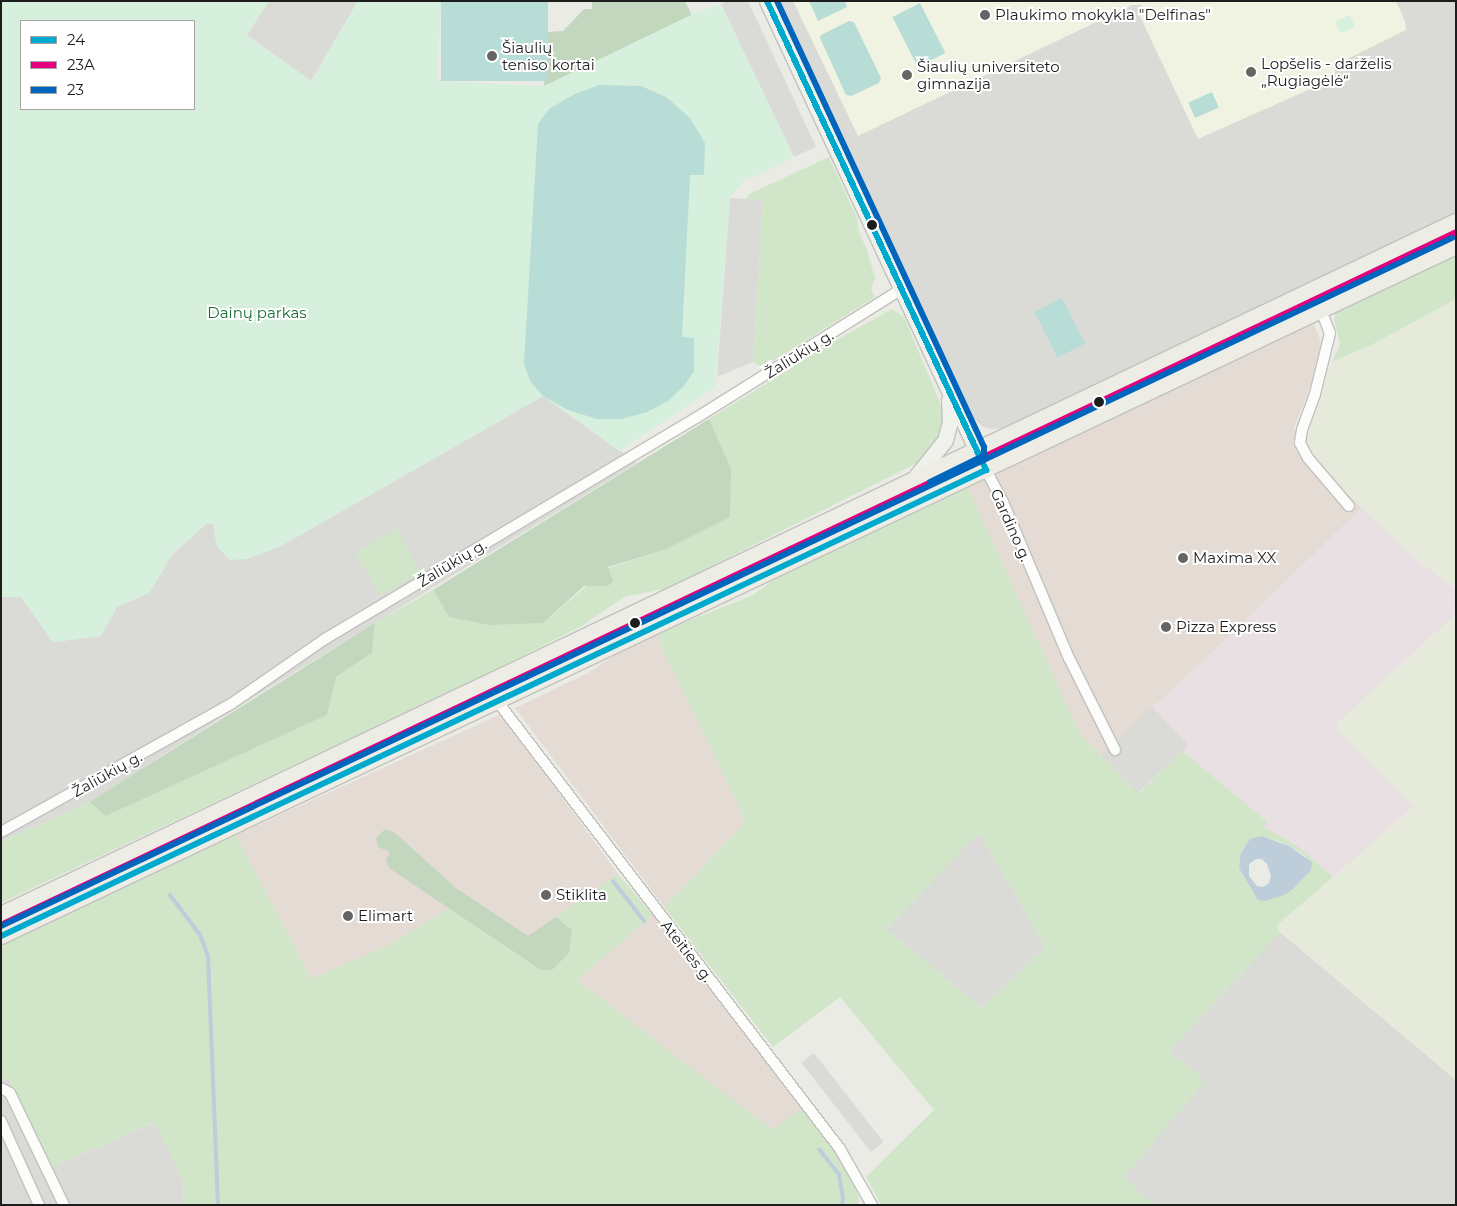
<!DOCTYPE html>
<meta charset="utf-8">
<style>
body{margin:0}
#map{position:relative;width:1457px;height:1206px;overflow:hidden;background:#ebebe6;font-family:Montserrat,sans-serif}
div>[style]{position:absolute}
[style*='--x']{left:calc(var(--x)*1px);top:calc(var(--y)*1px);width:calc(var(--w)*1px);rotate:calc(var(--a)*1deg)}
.residential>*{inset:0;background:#dadad7;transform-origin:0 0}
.commercial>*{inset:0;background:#e4dbd5}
.industrial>*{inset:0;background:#e8e0e2}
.education>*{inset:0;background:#f0f3e2}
.farmland>*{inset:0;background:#e6eadb}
.grass>*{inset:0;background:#d1e6c8;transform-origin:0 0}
.forest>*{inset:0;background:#c2d7be}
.park>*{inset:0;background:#d7efdd;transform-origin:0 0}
.pitch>*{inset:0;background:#b7ddd6;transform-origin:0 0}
.water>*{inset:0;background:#becdda}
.stream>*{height:4px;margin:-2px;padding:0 2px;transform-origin:2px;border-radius:2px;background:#becdda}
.roads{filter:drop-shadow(1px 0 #c1c1be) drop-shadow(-1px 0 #c1c1be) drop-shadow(0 1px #c1c1be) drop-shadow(0 -1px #c1c1be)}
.street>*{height:10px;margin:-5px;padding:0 5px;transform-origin:5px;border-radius:5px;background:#fcfcfb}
.secondary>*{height:15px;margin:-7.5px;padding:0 7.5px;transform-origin:7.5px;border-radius:7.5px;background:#eff1eb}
.primary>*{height:16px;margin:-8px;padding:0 8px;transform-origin:8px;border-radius:8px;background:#eeede5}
.bus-1>*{height:6px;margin:-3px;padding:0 3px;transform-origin:3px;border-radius:3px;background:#00a9ce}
.bus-2>*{height:6px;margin:-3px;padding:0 3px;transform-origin:3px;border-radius:3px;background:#e5007d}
.bus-3>*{height:6px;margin:-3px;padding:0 3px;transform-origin:3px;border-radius:3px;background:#0065bd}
.dots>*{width:14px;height:14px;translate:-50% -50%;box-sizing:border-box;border:2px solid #fff;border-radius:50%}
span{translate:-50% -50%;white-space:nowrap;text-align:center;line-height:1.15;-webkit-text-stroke:4px #fff;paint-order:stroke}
.poi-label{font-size:15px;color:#1d1d1d}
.left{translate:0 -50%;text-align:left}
.park-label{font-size:15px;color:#196d35}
.street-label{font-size:15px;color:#1d1d1d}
.frame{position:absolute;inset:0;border:2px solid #1d1d1d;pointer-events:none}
.legend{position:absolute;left:20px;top:20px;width:175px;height:90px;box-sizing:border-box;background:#fff;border:1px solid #a5a5a5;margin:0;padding:6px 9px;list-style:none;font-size:15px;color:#1d1d1d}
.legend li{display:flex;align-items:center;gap:10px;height:25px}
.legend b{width:25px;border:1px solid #a5a5a5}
</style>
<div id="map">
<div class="residential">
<i style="clip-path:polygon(269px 1px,358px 1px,311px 81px,247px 35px)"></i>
<i style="clip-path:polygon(727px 1px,748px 1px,816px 147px,794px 157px,721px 4px)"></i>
<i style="clip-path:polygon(773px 1px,1456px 1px,1456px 217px,1008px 427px,993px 429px,983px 427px,967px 412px)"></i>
<i style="clip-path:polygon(730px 198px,763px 200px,753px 362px,717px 377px)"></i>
<i style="clip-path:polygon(543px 396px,637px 463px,259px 694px,89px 802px,1px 842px,1px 597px,21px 597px,53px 642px,101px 636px,117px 607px,149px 593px,172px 555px,207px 523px,213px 524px,217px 547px,246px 559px,281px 546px)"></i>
<i style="left:1152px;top:706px;width:54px;height:71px;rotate:47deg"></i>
<i style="clip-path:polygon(979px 833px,1046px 947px,982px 1008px,886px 929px)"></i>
<i style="clip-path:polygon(1280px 932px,1456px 1080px,1456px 1205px,1154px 1205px,1124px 1177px,1204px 1081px,1169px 1051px)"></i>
<i style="left:814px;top:1053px;width:113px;height:16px;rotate:52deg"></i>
<i style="clip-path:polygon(1px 1079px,9px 1080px,53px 1167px,155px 1122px,182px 1179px,184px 1205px,1px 1205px)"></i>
</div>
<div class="commercial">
<i style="clip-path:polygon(1313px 322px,1321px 342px,1318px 366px,1294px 429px,1305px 434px,1311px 459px,1362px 508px,1160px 702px,1152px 706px,1101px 755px,1080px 734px,968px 488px)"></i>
<i style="clip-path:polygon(658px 633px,661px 646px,743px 815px,742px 826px,664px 907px,515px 708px,588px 673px,621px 651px)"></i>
<i style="clip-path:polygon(501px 714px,618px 874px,556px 917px,541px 970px,450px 908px,387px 946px,311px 979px,236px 835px)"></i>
<i style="clip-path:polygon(653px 915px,803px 1107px,773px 1131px,577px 980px)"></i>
</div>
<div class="industrial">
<i style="clip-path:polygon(1362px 508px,1418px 561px,1456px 589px,1456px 614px,1337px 723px,1338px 731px,1414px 806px,1333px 877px,1299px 847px,1264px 827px,1267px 822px,1183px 751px,1189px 746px,1152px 706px,1160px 702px)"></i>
</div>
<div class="education">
<i style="clip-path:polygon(793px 1px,1396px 1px,1405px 21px,1406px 30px,1335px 65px,1335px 78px,1198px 139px,1138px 12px,1142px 5px,1132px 5px,858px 136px)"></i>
</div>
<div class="farmland">
<i style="clip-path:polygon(1456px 299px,1456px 589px,1418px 561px,1311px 459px,1306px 449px,1305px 434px,1332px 362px,1371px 345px)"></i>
<i style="clip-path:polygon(1456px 614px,1456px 1080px,1280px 932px,1276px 926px,1414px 807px,1338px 731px,1337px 723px)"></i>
</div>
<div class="grass">
<i style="clip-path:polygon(829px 157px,857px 218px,859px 233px,866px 247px,875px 278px,871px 289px,875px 297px,763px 367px,753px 362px,763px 201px,747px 199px,749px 194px)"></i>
<i style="clip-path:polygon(1456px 232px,1456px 237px,1341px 292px,1337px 291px,1338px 288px)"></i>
<i style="clip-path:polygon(1456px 256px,1456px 299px,1371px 345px,1332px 362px,1340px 344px,1334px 320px,1336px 311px)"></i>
<i style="clip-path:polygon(1322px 295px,1327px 296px,1325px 300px,1003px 453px,1000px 451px)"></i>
<i style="clip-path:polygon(892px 309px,904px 317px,944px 412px,943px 434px,919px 462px,668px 588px,624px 597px,582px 626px,480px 677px,1px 903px,1px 842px,89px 802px,106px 816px,327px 715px,336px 677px,372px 653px,375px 623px,433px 590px,449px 617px,543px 623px,608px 568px,664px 550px,731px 468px,709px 419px,829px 344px)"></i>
<i style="clip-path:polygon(960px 462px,963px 469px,778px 556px,576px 655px,613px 633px)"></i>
<i style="clip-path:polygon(evenodd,968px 488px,1080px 734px,1138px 794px,1183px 751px,1267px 822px,1264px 827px,1299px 847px,1333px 877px,1276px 926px,1280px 932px,1169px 1051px,1205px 1081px,1124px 1177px,1154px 1205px,881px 1205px,866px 1177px,934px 1110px,840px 997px,773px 1047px,664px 907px,742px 826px,743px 815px,661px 646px,658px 633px,753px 595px,776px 578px,968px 488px,979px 833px,1046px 947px,982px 1008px,886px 929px,979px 833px,968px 488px,1262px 836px,1281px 842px,1305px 855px,1311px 870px,1293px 889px,1258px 900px,1241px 853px,1262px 836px)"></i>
<i style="left:396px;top:529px;width:50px;height:47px;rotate:60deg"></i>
<i style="clip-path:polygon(483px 694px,486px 699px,101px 880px,97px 878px)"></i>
<i style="clip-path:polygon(236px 835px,311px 979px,387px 946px,450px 908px,541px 970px,572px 930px,556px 917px,618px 874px,653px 915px,577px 980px,772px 1130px,803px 1107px,838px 1154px,851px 1177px,859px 1199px,858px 1205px,184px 1205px,182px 1179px,154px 1122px,53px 1167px,9px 1080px,1px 1079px,1px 945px)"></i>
<i style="clip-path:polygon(82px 883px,86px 884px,85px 888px,1px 927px,1px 922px)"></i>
</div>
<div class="forest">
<i style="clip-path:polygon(592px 1px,685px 1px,763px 163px,752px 178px,746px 178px,544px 86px,547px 32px,563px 31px,584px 9px,592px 9px)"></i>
<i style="clip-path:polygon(709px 419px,731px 468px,730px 517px,664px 550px,608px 567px,613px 581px,608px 586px,584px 586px,543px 623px,489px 625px,449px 617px,433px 590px)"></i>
<i style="clip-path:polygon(375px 623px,372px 653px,336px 677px,327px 715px,106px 816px,89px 802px)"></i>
<i style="clip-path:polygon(385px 829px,394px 832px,456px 888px,528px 936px,556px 917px,572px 930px,569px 953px,552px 970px,541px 970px,398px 874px,389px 868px,386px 860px,390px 852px,378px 847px,376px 838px)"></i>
</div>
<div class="park">
<i style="clip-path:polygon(evenodd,1px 1px,269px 1px,247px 35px,311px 81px,358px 1px,441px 1px,437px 81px,544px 86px,693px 14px,721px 4px,794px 157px,752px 178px,746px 178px,730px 198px,715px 388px,619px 451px,543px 396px,281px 546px,246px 559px,230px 560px,217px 547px,213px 524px,207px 523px,172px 554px,149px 593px,117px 607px,101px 636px,53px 642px,21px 597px,1px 597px,1px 1px,21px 21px,194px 21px,194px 109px,21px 109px,21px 21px)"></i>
<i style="left:1350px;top:15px;width:13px;height:16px;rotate:67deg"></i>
</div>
<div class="pitch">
<i style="left:441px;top:1px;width:107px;height:80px"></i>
<i style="clip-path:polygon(809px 1px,845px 1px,847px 7px,818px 21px)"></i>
<i style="left:920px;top:3px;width:56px;height:31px;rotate:63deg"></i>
<i style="clip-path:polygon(849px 21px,854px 22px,881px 78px,879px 83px,851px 96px,846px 95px,820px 38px,821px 35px)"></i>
<i style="clip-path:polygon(599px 85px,641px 86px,666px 97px,690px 118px,705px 143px,704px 175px,690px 175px,682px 337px,694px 338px,694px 371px,684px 386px,668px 401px,647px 412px,622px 419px,597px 419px,568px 410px,543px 396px,530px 381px,524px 364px,538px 124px,549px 109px,575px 94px)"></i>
<i style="left:1212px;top:92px;width:17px;height:26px;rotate:66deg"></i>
<i style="left:1062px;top:298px;width:51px;height:31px;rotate:63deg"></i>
</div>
<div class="water">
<i style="clip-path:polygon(evenodd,1262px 836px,1289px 846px,1312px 862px,1311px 870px,1293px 889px,1284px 895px,1265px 901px,1258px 900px,1239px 868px,1241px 853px,1250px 839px,1262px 836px,1256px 859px,1262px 859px,1267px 864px,1271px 876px,1269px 883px,1263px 887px,1257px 886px,1249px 876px,1249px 864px,1256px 859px)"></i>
</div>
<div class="stream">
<i style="--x:613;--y:881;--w:51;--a:52.2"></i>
<i style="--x:170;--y:895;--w:50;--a:53.1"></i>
<i style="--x:200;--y:935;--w:22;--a:69"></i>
<i style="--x:208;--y:956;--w:249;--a:87.7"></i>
<i style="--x:819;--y:1149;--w:33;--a:52"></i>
<i style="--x:839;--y:1175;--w:23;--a:80"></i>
<i style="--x:843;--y:1198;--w:7;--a:98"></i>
</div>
<div class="roads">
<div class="street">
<i style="--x:1321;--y:310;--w:25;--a:69"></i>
<i style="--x:1330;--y:333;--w:63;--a:103.8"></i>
<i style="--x:1315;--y:394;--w:38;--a:110"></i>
<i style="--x:1302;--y:430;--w:13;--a:99"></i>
<i style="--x:1300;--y:443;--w:17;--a:62"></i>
<i style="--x:1308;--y:458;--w:63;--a:49.5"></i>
<i style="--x:986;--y:470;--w:36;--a:62"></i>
<i style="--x:1003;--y:502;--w:169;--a:67.1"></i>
<i style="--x:1069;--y:658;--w:103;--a:63.4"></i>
<i style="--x:497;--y:701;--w:564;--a:52.56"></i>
<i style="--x:840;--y:1149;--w:64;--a:60.3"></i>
<i style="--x:1;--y:832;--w:263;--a:-29.1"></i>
<i style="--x:231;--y:704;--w:114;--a:-34.7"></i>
<i style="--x:325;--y:639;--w:432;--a:-30.8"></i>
<i style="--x:696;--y:418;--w:241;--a:-32.1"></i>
<i style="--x:1;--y:1088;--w:10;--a:29"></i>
<i style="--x:10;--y:1093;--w:124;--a:64.3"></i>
<i style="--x:1;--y:1121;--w:92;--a:65.7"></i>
</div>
<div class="secondary">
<i style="--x:767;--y:1;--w:518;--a:64.97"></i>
<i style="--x:914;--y:479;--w:50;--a:-51.5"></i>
<i style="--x:945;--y:440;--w:20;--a:-75"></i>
<i style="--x:950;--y:421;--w:21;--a:-93"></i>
</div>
<div class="primary">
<i style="--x:1;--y:915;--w:1612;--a:-25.47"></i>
<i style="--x:1;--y:936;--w:1610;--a:-25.37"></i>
</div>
</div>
<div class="bus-1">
<i style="--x:767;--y:1;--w:518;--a:64.97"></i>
<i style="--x:1;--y:936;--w:1090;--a:-25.32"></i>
</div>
<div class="bus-2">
<i style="--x:5;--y:923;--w:1607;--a:-25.46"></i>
</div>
<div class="bus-3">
<i style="--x:777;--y:1;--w:492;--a:65.1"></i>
<i style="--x:984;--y:447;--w:6;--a:90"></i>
<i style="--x:984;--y:453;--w:5;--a:127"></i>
<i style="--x:981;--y:457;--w:57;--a:153.9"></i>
<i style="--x:1;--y:926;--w:1606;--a:-25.37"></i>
</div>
<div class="dots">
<i style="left:985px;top:15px;background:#656563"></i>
<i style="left:492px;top:56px;background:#656563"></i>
<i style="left:1251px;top:72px;background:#656563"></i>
<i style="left:907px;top:75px;background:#656563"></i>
<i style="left:872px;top:225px;background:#1d1d1d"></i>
<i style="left:1099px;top:402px;background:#1d1d1d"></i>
<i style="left:1183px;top:558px;background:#656563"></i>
<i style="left:635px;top:623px;background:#1d1d1d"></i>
<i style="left:1166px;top:627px;background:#656563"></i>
<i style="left:546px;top:895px;background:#656563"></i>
<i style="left:348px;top:916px;background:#656563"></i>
</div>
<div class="poi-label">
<span class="left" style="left:995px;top:15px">Plaukimo mokykla "Delfinas"</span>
<span class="left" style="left:502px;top:56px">Šiaulių<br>teniso kortai</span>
<span class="left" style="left:1261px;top:72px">Lopšelis - darželis<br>„Rugiagėlė“</span>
<span class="left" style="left:917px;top:75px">Šiaulių universiteto<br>gimnazija</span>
<span class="left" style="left:1193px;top:558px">Maxima XX</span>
<span class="left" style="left:1176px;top:627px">Pizza Express</span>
<span class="left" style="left:556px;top:895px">Stiklita</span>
<span class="left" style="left:358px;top:916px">Elimart</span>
</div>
<div class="park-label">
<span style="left:257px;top:313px">Dainų parkas</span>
</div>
<div class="street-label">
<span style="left:799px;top:354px;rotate:-32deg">Žaliūkių g.</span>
<span style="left:1011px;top:525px;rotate:66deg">Gardino g.</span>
<span style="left:452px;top:563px;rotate:-31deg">Žaliūkių g.</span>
<span style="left:107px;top:774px;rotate:-29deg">Žaliūkių g.</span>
<span style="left:687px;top:951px;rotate:52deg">Ateities g.</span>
</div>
<div class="frame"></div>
<ul class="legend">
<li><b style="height:6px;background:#00a9ce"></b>24</li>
<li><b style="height:6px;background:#e5007d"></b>23A</li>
<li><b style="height:6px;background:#0065bd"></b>23</li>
</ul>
</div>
